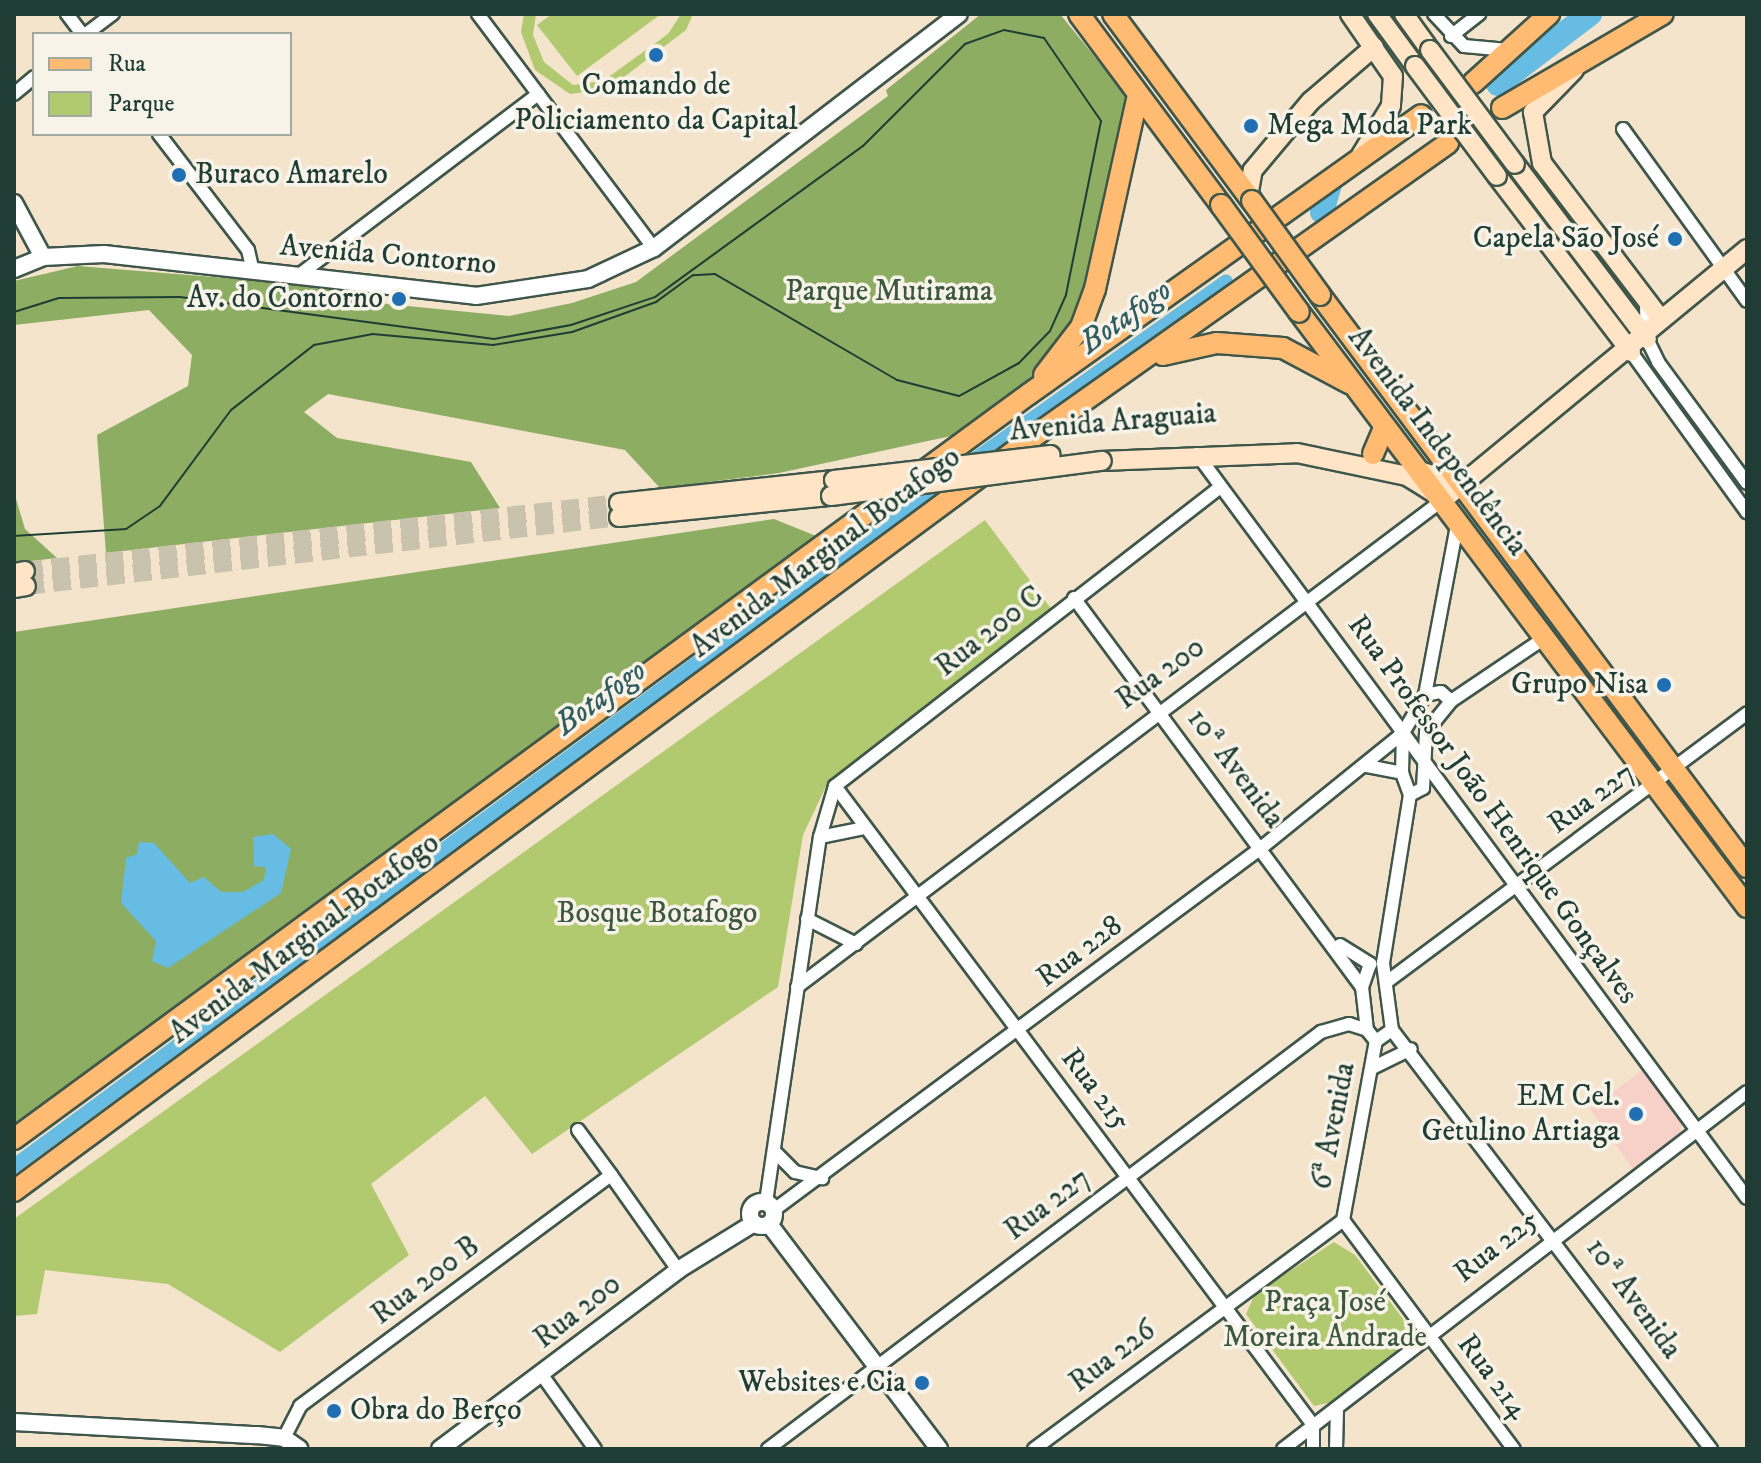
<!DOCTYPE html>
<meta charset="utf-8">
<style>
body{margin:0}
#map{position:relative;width:1761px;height:1463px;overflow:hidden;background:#f4e4cc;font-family:"IM FELL DW Pica",serif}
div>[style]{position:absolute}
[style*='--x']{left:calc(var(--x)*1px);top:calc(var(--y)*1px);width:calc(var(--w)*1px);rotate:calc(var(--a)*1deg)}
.built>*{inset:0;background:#f7d1c8}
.green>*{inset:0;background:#b1c96f}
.forest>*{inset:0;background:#8cad62}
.water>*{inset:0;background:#66bce2}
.canal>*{height:14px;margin:-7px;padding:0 7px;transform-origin:7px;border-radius:7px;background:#66bce2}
.river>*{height:24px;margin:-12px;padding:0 12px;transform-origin:12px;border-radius:12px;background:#66bce2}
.secondary-tunnel>*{height:18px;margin-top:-9px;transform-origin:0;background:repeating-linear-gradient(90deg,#c9c3ae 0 18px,transparent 0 27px)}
.roads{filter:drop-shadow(2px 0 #3f564b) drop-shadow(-2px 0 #3f564b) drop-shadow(0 2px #3f564b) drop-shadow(0 -2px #3f564b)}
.minor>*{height:12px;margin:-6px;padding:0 6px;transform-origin:6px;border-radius:6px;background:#fff}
.tertiary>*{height:16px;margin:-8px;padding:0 8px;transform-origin:8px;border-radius:8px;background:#fff}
.tertiary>.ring{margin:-8px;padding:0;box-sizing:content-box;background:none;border:16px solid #fff;border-radius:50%}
.secondary>*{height:18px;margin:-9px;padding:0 9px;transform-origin:9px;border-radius:9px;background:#ffe4c6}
.primary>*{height:20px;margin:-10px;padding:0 10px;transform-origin:10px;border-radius:10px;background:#ffbb71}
.tram>*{height:2px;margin:-1px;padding:0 1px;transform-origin:1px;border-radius:1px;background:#1f3d34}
.bridges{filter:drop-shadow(2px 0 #3f564b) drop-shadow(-2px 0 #3f564b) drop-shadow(0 2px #3f564b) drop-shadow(0 -2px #3f564b)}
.secondary-bridge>*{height:18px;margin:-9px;padding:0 9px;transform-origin:9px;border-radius:9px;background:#ffe4c6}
.primary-bridge>*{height:20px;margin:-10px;padding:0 10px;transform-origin:10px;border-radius:10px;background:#ffbb71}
.dots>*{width:22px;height:22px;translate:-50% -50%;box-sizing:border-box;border:4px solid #f7f3e8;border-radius:50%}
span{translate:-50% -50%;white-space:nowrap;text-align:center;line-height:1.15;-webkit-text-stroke:7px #f7f3e8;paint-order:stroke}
.poi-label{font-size:30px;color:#1f3d34}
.left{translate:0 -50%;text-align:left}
.right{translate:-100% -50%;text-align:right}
.street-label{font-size:30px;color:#1f3d34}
.park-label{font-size:30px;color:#3c5940}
.water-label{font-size:32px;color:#315d60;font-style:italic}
.frame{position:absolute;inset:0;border:16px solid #1f3d34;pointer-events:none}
.legend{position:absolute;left:32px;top:32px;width:260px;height:104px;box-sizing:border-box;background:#f7f3e8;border:2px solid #a1aaa0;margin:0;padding:10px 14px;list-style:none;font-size:24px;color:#1f3d34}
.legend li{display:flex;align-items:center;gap:16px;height:40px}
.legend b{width:40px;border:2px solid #a1aaa0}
</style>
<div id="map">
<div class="built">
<i style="clip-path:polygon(1644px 1069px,1683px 1119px,1680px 1133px,1633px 1169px,1590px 1109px)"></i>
</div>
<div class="green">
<i style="clip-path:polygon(524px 14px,536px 14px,533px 35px,544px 62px,573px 85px,603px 81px,668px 34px,681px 14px,693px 14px,686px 30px,608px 89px,570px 94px,535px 70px,521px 32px)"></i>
<i style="clip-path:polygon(552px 14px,661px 14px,577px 76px,537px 25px)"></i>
<i style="clip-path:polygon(985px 520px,1052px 610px,828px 782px,803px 835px,778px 987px,532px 1154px,485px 1096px,371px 1184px,409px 1255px,280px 1352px,168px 1284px,45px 1270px,37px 1314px,14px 1316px,14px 1219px)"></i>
<i style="clip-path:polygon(1334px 1242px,1355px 1255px,1403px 1319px,1408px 1342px,1333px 1402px,1314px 1406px,1246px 1314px,1255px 1294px)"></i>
</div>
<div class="forest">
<i style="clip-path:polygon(981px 14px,1060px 14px,1133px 104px,1081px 327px,1029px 394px,951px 436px,779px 473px,660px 488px,625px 450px,328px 394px,304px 412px,337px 438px,471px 462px,500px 508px,106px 553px,97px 435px,188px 386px,192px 355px,149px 310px,14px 325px,14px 281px,78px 266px,324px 286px,387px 304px,509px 316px,572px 303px,636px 282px,888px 96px,886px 90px)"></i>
<i style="clip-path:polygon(14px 492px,25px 529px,57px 558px,14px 563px)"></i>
<i style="clip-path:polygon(774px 519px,831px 542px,530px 773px,14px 1132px,14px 632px)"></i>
</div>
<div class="water">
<i style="clip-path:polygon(273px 834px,291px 849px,281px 893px,168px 968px,152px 961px,156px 941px,121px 903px,126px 858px,137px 854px,139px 842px,154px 843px,190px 883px,204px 877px,221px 892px,243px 892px,264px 880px,266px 867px,254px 866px,253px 837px)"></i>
</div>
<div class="canal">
<i style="--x:968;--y:464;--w:316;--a:-35.3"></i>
<i style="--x:14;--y:1166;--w:1151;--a:-36.38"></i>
</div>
<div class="river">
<i style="--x:1498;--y:84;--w:116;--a:-37.3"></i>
<i style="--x:1322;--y:212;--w:33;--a:-74"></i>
</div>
<div class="secondary-tunnel">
<i style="--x:25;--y:571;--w:598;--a:-6.53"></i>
<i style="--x:26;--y:586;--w:597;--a:-6.64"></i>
</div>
<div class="roads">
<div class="minor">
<i style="--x:67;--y:14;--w:25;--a:53"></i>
<i style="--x:478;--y:14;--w:293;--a:53.1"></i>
<i style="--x:1434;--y:14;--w:44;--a:46.8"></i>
<i style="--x:1464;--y:46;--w:44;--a:5.2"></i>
<i style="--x:86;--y:34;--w:34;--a:-37"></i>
<i style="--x:1451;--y:36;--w:36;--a:-38"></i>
<i style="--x:14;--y:94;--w:26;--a:-40"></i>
<i style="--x:1623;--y:129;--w:212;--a:54.2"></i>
<i style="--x:159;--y:134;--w:146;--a:52.5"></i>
<i style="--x:248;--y:250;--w:23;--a:77"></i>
<i style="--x:303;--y:272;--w:295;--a:-37.1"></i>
<i style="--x:1646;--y:300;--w:39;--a:89"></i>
<i style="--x:1647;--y:339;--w:25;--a:64"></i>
<i style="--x:1658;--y:362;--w:150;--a:53.7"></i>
<i style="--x:1631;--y:352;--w:198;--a:54.1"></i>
<i style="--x:1197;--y:454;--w:925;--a:53.53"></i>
<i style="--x:1074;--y:598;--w:484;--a:53.5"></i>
<i style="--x:1425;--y:695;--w:177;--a:-79.3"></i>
<i style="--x:1451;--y:701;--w:115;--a:-34"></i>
<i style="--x:1367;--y:766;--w:36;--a:11"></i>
<i style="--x:835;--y:786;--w:798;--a:53.2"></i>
<i style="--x:1410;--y:795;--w:15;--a:-28"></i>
<i style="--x:1423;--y:788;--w:56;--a:-86.9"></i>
<i style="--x:1426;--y:732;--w:40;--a:-51"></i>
<i style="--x:820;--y:837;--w:46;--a:-11.3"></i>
<i style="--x:807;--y:919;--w:55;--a:27"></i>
<i style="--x:1340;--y:945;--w:36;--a:32"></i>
<i style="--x:1370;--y:964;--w:24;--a:109"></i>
<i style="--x:1362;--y:987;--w:43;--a:83.4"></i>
<i style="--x:1367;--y:1030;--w:14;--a:51"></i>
<i style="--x:1376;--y:1041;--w:19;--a:-35"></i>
<i style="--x:1388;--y:981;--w:448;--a:-36.7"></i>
<i style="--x:797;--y:987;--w:810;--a:-37.03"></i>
<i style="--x:1392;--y:1030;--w:527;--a:52.72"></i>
<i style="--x:1392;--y:1030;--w:68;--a:-97.7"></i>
<i style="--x:1383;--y:963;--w:170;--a:-80.9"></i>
<i style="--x:1410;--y:795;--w:23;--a:-110"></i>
<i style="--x:1402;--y:773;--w:40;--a:-88.6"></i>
<i style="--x:1403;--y:733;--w:44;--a:-59.9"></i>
<i style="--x:1425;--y:695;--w:16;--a:-11"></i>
<i style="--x:1441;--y:692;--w:13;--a:42"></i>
<i style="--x:1372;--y:1068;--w:43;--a:-26"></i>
<i style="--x:578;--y:1130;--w:56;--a:53.7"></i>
<i style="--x:774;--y:1151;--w:30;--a:45"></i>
<i style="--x:795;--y:1172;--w:28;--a:13"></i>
<i style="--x:766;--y:1202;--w:369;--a:-81.6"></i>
<i style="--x:820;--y:837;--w:53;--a:-73.6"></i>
<i style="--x:835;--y:786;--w:487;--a:-37.8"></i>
<i style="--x:774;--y:1210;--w:607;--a:-36.62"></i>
<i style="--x:1261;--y:848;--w:183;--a:-39"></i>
<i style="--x:1343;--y:1220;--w:286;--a:53.3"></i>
<i style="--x:1343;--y:1220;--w:182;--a:-79.6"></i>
<i style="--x:542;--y:1375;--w:91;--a:54.4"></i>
<i style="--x:284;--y:1438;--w:36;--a:-63"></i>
<i style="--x:300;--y:1406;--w:387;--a:-36.6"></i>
<i style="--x:611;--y:1175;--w:116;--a:54.8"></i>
<i style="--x:768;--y:1449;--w:693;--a:-37.02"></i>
<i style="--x:1321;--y:1032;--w:29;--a:-16"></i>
<i style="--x:1349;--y:1024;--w:19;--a:18"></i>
<i style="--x:1034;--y:1449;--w:385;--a:-36.5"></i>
<i style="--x:1283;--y:1449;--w:585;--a:-37.57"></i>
<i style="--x:1313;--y:1449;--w:24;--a:-90"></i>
<i style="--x:1336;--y:1449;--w:41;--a:-88.6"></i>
</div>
<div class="tertiary">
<i style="--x:14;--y:203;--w:61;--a:61.8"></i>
<i style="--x:14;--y:269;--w:31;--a:-22"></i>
<i style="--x:43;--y:257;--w:61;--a:-2.8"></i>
<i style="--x:104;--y:254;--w:374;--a:6.4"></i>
<i style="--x:476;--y:296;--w:113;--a:-8.6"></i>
<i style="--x:588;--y:279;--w:73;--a:-25.2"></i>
<i style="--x:654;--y:248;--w:384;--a:-37.5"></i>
<i class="ring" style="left:750px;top:1202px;width:8px;height:8px"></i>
<i style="--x:769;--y:1224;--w:282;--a:52.9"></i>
<i style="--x:14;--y:1422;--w:243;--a:3.1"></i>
<i style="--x:257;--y:1435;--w:27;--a:6"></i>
<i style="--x:284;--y:1438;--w:19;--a:35"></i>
<i style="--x:440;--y:1449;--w:298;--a:-36.9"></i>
<i style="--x:678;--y:1270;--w:89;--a:-31.7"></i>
</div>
<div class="secondary">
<i style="--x:1350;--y:14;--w:75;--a:55.3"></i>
<i style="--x:1393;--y:76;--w:30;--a:94"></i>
<i style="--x:1391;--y:106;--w:60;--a:121.3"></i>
<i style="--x:1377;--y:14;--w:64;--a:53.8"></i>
<i style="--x:1404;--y:14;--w:44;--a:54.2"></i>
<i style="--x:1574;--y:70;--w:59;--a:134.3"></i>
<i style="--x:1533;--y:112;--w:52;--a:80"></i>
<i style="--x:1542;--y:163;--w:195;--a:52.7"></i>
<i style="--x:1515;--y:164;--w:219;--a:53"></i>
<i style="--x:1497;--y:176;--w:221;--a:52.7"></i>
<i style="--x:1248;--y:197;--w:27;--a:-80"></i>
<i style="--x:1253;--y:170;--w:90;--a:-50"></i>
<i style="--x:1311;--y:101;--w:83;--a:-40.6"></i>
<i style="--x:1102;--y:461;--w:195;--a:-2.3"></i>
<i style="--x:1297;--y:453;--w:112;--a:11.8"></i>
<i style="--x:1407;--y:476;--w:44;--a:31.9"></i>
<i style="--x:1444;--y:499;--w:393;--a:-39.5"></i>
<i style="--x:1414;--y:469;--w:53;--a:18.8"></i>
<i style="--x:619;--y:503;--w:216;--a:-6.1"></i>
<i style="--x:619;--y:517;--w:213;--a:-5.7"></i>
<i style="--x:14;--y:573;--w:11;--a:-10"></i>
<i style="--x:14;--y:588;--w:12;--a:-9"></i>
</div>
<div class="primary">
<i style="--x:1079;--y:14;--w:238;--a:53.4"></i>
<i style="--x:1113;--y:14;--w:233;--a:53.4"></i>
<i style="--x:1473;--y:83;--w:103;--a:-42.2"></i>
<i style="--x:1502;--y:108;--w:186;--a:-30.3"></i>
<i style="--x:1320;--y:295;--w:714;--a:53.26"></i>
<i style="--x:1299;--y:312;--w:745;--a:53.02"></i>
<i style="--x:1163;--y:355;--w:55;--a:-12.5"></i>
<i style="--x:1217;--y:343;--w:66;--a:4.3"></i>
<i style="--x:1283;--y:348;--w:75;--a:27.9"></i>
<i style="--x:1044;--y:375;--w:61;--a:-52.4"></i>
<i style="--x:1081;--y:327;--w:40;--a:-69.8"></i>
<i style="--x:1095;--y:289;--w:199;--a:-77.5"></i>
<i style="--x:1373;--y:454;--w:30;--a:-67"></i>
<i style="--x:14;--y:1139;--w:1259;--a:-36.28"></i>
<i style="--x:1029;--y:394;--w:481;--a:-35.4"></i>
<i style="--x:14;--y:1191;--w:1276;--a:-36.49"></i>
<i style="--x:1040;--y:432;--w:500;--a:-35.3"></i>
</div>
</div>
<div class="tram">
<i style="--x:14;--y:312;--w:47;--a:-17.3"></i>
<i style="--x:59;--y:298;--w:121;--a:-0.5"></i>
<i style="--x:180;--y:297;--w:317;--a:7.6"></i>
<i style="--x:494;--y:339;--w:78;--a:-10.3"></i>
<i style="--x:571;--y:325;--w:89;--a:-18.4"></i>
<i style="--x:655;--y:297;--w:257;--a:-36"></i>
<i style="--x:863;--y:146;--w:144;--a:-45"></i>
<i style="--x:965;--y:44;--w:41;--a:-19.7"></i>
<i style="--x:1004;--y:30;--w:41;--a:11.3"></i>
<i style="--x:1044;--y:38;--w:101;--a:55.5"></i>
<i style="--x:1101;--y:121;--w:177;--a:101.4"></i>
<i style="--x:1066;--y:295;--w:39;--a:114"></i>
<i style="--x:1050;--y:331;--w:45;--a:134.1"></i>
<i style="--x:1019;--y:363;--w:68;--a:151.2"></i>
<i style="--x:959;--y:396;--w:64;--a:-165.5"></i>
<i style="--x:897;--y:380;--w:211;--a:-149.8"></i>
<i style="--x:715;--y:274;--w:22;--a:177"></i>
<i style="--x:693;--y:275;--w:46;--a:143.9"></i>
<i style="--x:656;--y:302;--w:89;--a:160.3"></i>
<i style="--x:572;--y:332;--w:80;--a:170.7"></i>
<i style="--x:493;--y:345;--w:121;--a:-174.8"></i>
<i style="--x:373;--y:334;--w:60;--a:169.4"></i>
<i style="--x:314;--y:345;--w:105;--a:141.9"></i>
<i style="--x:231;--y:410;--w:119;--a:126.5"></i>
<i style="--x:160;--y:506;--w:41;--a:145.9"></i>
<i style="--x:126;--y:529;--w:112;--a:176.4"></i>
</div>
<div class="bridges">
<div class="secondary-bridge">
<i style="--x:1430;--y:50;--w:142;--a:53.3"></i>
<i style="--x:1415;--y:66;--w:137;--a:53.3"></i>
<i style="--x:834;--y:480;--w:218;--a:-6.6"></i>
<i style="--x:831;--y:496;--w:273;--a:-7.4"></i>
</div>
<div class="primary-bridge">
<i style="--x:1252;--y:201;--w:116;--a:54.1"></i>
<i style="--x:1221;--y:205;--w:132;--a:53.9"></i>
</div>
</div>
<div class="dots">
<i style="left:656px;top:55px;background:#1f6fb2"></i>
<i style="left:1251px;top:126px;background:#1f6fb2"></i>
<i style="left:179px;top:175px;background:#1f6fb2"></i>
<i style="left:1675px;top:239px;background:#1f6fb2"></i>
<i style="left:399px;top:299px;background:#1f6fb2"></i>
<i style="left:1664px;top:685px;background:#1f6fb2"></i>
<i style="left:1636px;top:1114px;background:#1f6fb2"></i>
<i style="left:922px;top:1383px;background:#1f6fb2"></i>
<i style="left:334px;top:1411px;background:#1f6fb2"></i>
</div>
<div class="poi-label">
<span style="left:656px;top:103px">Comando de<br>Policiamento da Capital</span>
<span class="left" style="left:1267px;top:126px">Mega Moda Park</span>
<span class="left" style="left:195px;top:175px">Buraco Amarelo</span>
<span class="right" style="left:1659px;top:239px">Capela São José</span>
<span class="right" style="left:383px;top:299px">Av. do Contorno</span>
<span class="right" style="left:1648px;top:685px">Grupo Nisa</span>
<span class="right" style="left:1620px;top:1114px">EM Cel.<br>Getulino Artiaga</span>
<span class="right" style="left:906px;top:1383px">Websites e Cia</span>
<span class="left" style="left:350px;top:1411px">Obra do Berço</span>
</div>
<div class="street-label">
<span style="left:388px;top:256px;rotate:5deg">Avenida Contorno</span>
<span style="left:1113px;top:423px;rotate:-5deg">Avenida Araguaia</span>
<span style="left:1437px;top:442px;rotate:53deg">Avenida Independência</span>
<span style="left:826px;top:553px;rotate:-37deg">Avenida Marginal Botafogo</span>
<span style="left:990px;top:632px;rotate:-38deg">Rua 200 C</span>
<span style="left:1161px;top:674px;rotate:-36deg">Rua 200</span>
<span style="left:1235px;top:769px;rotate:53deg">10ª Avenida</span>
<span style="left:1592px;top:799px;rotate:-36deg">Rua 227</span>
<span style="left:1492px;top:810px;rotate:54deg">Rua Professor João Henrique Gonçalves</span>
<span style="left:305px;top:939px;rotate:-37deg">Avenida Marginal Botafogo</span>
<span style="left:1080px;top:952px;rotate:-37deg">Rua 228</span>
<span style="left:1095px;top:1090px;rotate:53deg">Rua 215</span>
<span style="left:1334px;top:1126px;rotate:-79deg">6ª Avenida</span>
<span style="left:1048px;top:1205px;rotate:-37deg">Rua 227</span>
<span style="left:1497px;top:1247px;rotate:-38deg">Rua 225</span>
<span style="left:426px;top:1281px;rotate:-37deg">Rua 200 B</span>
<span style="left:1633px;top:1299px;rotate:54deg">10ª Avenida</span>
<span style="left:578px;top:1312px;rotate:-38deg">Rua 200</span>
<span style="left:1113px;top:1357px;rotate:-37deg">Rua 226</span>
<span style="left:1492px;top:1377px;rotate:53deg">Rua 214</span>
</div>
<div class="park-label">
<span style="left:889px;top:292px">Parque Mutirama</span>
<span style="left:657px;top:914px">Bosque Botafogo</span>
<span style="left:1325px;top:1320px">Praça José<br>Moreira Andrade</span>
</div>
<div class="water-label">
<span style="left:1126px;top:317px;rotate:-35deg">Botafogo</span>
<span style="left:601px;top:698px;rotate:-36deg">Botafogo</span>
</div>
<div class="frame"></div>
<ul class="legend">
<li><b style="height:10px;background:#ffbb71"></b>Rua</li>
<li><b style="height:22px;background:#b1c96f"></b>Parque</li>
</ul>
</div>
